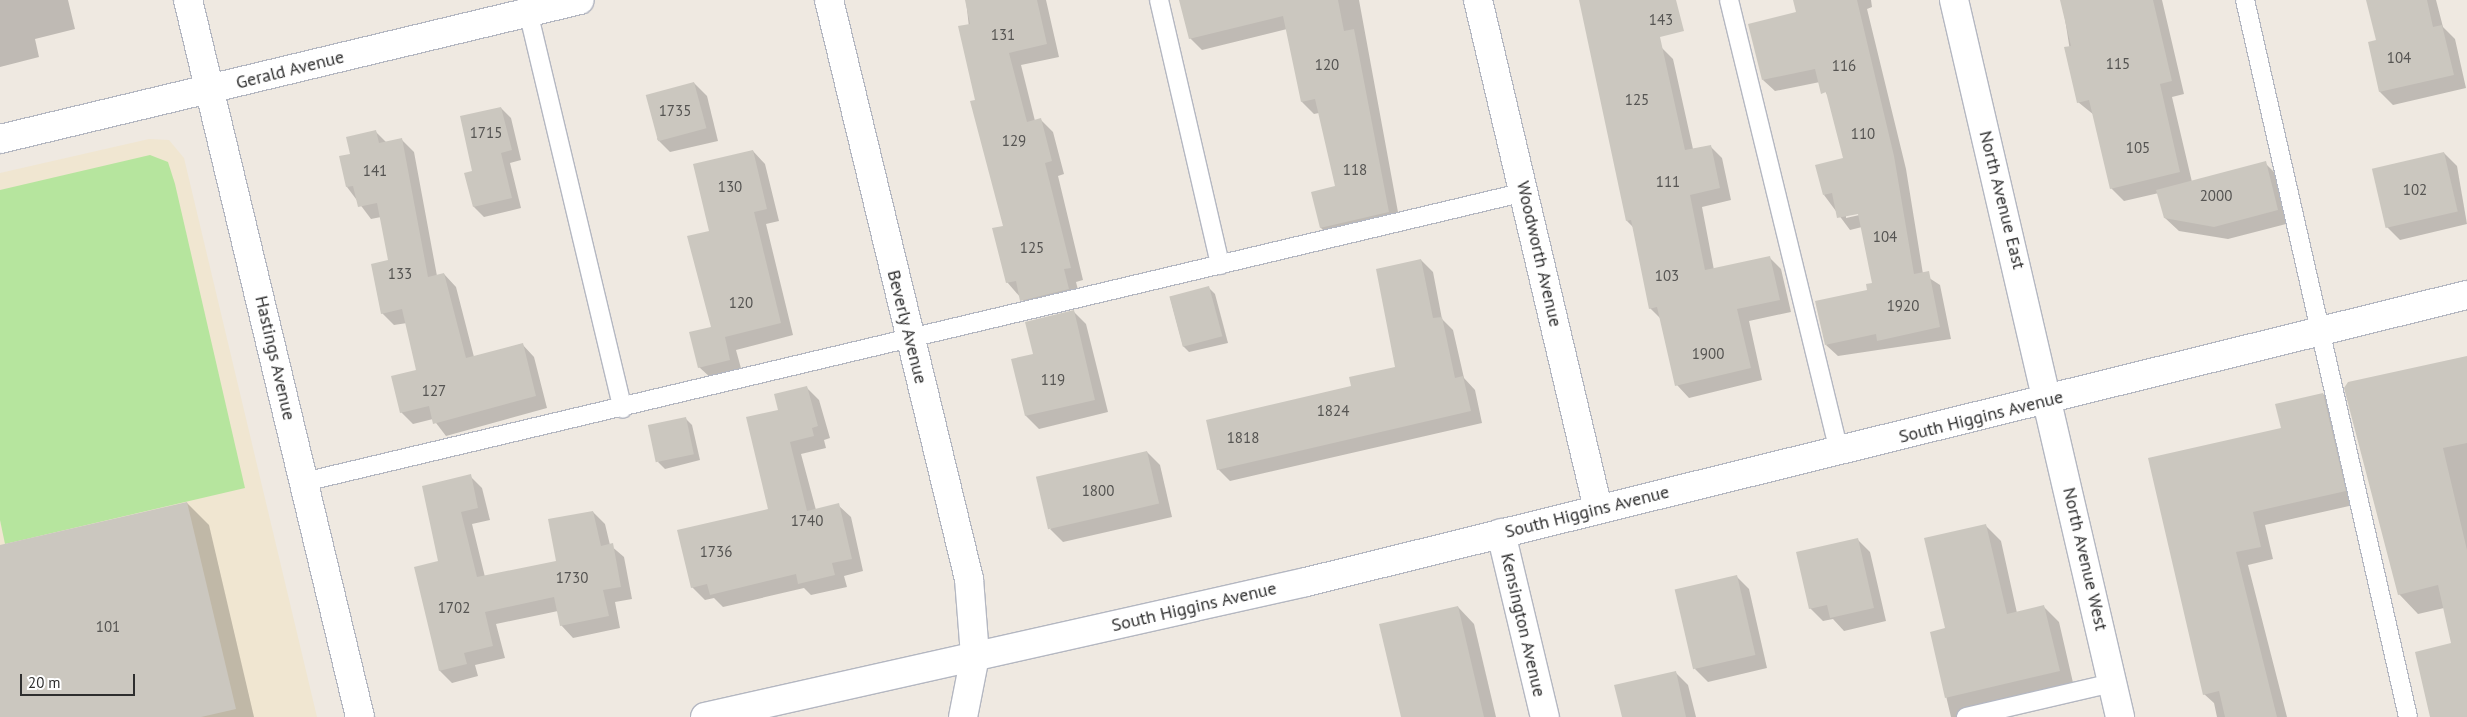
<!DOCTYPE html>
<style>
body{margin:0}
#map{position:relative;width:2467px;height:717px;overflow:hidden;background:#efe9e1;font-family:"PT Sans",sans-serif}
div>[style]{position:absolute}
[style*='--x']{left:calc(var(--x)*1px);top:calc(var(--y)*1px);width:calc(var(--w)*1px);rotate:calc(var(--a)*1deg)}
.education>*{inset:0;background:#f0e6d1}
.green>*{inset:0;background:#b6e59e}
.shadow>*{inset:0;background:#0003}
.building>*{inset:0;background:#cbc7bf;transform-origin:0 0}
.roads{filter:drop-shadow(1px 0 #b4b7c1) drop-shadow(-1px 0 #b4b7c1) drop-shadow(0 1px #b4b7c1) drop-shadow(0 -1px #b4b7c1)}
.lane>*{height:18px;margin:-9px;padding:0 9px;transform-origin:9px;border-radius:9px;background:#fff}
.street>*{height:28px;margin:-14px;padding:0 14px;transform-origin:14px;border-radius:14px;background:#fff}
.secondary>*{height:28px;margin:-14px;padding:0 14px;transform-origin:14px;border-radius:14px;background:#fff}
span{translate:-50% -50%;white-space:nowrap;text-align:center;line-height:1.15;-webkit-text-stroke:4.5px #fff;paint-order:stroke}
.number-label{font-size:15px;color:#555452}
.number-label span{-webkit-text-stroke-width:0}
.street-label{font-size:18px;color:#2e2e2e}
.scale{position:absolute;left:20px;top:674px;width:115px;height:22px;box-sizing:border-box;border:2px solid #2e2e2e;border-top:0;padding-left:6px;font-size:15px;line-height:18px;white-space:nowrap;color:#2e2e2e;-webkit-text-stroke:4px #fff;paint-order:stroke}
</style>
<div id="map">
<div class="education">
<i style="clip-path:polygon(149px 139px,169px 140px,184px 158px,317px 717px,0 717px,0 173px)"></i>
</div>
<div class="green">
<i style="clip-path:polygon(150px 155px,168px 162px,175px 184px,245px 488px,5px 544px,0 520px,0 190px)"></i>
</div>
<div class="shadow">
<i style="clip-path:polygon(0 0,68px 0,75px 29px,35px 39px,39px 57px,0 67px)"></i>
<i style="clip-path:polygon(966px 0,1046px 0,1059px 57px,1021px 65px,1035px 121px,1040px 119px,1053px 132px,1064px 174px,1058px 176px,1083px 280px,1076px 282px,1081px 302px,1034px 313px,1007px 282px,1004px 227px,977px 101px)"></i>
<i style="clip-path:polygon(1180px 0,1359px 0,1400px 223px,1333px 240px,1321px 228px,1312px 193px,1337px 187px,1319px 113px,1314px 114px,1302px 102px,1287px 29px,1202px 50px,1190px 38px)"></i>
<i style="clip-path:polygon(evenodd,1795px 0,1871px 0,1872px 7px,1867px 9px,1906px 169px,1923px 274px,1940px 285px,1951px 339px,1838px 356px,1826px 345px,1874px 284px,1862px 227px,1850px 230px,1824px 195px,1844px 159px,1830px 100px,1820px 82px,1775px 91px,1763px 80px,1798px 13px,1795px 0,1864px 212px,1864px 214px,1846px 218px,1846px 215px,1864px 212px)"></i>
<i style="clip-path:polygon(2062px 0,2162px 0,2184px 94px,2172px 97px,2192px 182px,2265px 163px,2278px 176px,2290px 223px,2228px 239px,2179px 231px,2165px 218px,2159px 193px,2124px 201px,2111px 188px,2094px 115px,2078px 102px)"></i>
<i style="clip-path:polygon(2368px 0,2436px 0,2443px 27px,2455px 39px,2466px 88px,2393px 105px,2380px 92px,2369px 43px,2377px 41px)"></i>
<i style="clip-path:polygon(1661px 47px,1673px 59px,1693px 149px,1710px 146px,1722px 158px,1731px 200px,1702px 207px,1714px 270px,1769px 257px,1781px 269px,1791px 312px,1749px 321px,1762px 380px,1689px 398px,1677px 385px,1661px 319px,1650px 308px,1633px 227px,1627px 221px)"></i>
<i style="clip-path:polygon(694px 83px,707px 96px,718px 141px,670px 152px,657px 139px)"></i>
<i style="clip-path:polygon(501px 108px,511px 118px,521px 160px,510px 163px,521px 208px,484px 217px,474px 207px,474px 172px)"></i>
<i style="clip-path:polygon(376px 132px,387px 143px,402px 140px,414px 152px,437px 276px,444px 274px,456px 287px,474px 357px,522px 344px,534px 357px,547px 408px,446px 436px,433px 419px,413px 424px,401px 412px,418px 371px,407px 323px,394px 325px,382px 313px,390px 261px,381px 217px,371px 219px,347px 187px,351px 155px)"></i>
<i style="clip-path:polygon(753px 151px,765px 164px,779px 221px,766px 224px,793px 335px,736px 350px,742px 372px,712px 379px,699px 367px,713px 328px,710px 231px)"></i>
<i style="clip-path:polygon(2444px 153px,2457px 166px,2467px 224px,2400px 240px,2387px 227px,2373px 170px)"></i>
<i style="clip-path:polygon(1421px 260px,1433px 272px,1442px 319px,1453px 330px,1464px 378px,1475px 390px,1482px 423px,1230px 481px,1218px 469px,1353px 387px,1397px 368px)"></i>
<i style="clip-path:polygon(1209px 288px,1215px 294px,1228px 343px,1189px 352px,1183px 346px,1170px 297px)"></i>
<i style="clip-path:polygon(1073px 311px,1086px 324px,1108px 412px,1039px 429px,1026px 416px,1034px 355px)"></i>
<i style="clip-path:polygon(2467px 357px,2467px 717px,2432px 717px,2453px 644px,2444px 608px,2418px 614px,2399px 594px,2345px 388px)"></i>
<i style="clip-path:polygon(807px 388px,819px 400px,830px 438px,824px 440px,826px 448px,801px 454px,816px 510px,838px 505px,851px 517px,863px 571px,844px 576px,847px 587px,811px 595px,804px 588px,723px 607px,714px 598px,705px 600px,692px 587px,769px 510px,779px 411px)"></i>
<i style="clip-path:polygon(2323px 394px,2336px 407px,2358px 504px,2265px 525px,2273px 559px,2248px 565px,2287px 717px,2217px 717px,2214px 703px,2204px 694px,2150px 459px,2282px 429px)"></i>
<i style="clip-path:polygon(686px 419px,692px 425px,700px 460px,665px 469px,658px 462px)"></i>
<i style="clip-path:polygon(1147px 452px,1160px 465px,1172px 517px,1063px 542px,1050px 529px)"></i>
<i style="clip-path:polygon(470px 476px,482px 488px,490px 520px,472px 524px,485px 577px,557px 562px,593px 512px,605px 524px,610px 545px,624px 557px,632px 599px,615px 602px,620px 628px,573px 638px,561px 625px,558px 611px,496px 624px,505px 658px,475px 665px,478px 676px,452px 683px,440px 671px,416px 568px,440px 562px)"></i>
<i style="clip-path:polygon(187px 503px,209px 525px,254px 717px,0 717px,0 547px)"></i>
<i style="clip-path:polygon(1985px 525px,2001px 541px,2017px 613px,2044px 607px,2059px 622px,2074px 687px,2003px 717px,1951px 717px,1931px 633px,1947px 629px)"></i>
<i style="clip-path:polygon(1857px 539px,1870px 552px,1886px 621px,1844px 631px,1833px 619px,1823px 621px,1810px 608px)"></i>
<i style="clip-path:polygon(1736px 576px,1749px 589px,1767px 668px,1708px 682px,1695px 669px)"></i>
<i style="clip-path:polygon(1458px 607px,1474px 624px,1496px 717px,1401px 717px)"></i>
<i style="clip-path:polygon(1675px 672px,1688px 685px,1696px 717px,1623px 717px)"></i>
</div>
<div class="building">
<i style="clip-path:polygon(965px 0,1037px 0,1047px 44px,1009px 53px,1027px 122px,1041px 118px,1052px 161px,1045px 163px,1071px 268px,1064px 269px,1069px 289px,1020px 301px,1016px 281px,1006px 283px,992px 228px,1003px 226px,970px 101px,975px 100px,958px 26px,970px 24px)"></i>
<i style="clip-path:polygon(1179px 0,1338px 0,1344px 31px,1354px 29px,1389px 212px,1320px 228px,1311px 192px,1335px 186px,1315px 99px,1301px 102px,1283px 16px,1189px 39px)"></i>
<i style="clip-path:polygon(1579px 0,1676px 0,1684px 31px,1660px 37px,1685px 150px,1711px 145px,1720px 188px,1690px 195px,1705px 270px,1770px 256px,1780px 300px,1737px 309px,1751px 368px,1675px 386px,1657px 307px,1649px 309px,1631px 220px,1626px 221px)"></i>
<i style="clip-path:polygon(1793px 0,1857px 0,1894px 156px,1914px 274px,1929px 271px,1940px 327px,1877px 341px,1876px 334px,1825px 345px,1815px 301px,1867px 290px,1866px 284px,1872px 283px,1858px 214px,1837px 218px,1832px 193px,1823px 195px,1815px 165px,1843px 158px,1826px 92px,1821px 94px,1815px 69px,1762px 80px,1748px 24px,1796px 12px)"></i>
<i style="clip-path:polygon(2060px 0,2153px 0,2172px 81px,2160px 84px,2180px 172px,2110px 189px,2089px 100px,2077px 103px,2064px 47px,2071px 46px)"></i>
<i style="clip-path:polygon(2366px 0,2427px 0,2433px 27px,2442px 25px,2454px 75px,2379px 92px,2368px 42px,2376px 40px)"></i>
<i style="left:694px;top:82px;width:48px;height:50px;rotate:75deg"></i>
<i style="clip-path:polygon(501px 107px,512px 150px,501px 153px,512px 198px,473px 207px,464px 173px,472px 171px,460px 116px)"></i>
<i style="clip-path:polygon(376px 130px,379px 143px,402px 138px,428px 277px,444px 273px,466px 358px,523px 343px,536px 396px,433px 424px,429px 406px,400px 413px,391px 376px,416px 370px,402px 309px,381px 314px,371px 264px,388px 260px,377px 203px,358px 207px,353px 186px,346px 187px,339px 156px,350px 154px,346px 137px)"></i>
<i style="clip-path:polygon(753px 150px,767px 209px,754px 212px,781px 323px,725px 337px,730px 360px,698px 368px,689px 332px,711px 327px,687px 236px,709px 231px,693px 164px)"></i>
<i style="left:2444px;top:152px;width:61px;height:74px;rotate:77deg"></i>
<i style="clip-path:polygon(2266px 161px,2278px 210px,2214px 227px,2164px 218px,2156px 190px)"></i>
<i style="clip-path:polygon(1421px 259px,1433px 318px,1442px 317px,1455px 378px,1463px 376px,1471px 411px,1217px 470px,1206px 420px,1351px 386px,1349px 377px,1395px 367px,1376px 269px)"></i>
<i style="left:1209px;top:286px;width:52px;height:41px;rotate:75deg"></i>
<i style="clip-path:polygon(1074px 310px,1095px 400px,1025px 416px,1011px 359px,1033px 354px,1025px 322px)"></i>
<i style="clip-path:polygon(2467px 356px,2467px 443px,2443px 448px,2467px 550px,2467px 717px,2430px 717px,2415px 652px,2451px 643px,2438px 585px,2398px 595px,2344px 388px,2348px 382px)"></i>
<i style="clip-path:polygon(807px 386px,818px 426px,812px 428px,814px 436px,790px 442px,807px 511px,839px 503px,852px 559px,832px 563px,835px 575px,798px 584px,796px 574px,710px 595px,707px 584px,691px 588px,677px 530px,768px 509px,746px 417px,778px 410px,774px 394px)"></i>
<i style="clip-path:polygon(2323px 393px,2346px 491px,2253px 512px,2261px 547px,2236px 552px,2277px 717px,2225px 717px,2219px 691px,2203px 695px,2148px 458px,2281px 428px,2275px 404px)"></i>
<i style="left:686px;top:417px;width:38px;height:39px;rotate:78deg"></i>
<i style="left:1147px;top:451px;width:54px;height:114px;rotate:77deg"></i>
<i style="clip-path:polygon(471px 474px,478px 508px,461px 512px,477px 577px,556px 561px,548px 519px,593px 511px,601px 546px,613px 543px,621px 587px,603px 590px,609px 616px,560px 626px,554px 597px,485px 612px,493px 646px,464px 653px,467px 664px,439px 671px,414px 567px,438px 561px,422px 486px)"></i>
<i style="clip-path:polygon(187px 502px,236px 709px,201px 717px,0 717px,0 545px)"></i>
<i style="clip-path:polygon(1986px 524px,2007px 614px,2044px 605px,2060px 671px,1945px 698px,1930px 632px,1945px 628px,1924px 538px)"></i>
<i style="clip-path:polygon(1858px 538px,1874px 608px,1830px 618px,1827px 605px,1809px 609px,1796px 552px)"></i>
<i style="left:1737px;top:575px;width:82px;height:64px;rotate:77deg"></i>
<i style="clip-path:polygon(1458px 606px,1484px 717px,1401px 717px,1379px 624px)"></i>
<i style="clip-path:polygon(1676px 671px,1686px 717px,1622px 717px,1614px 685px)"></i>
</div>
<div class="roads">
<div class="lane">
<i style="--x:1159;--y:0;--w:272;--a:77"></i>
<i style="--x:1729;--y:0;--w:464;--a:76.3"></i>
<i style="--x:2245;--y:0;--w:735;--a:77.19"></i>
<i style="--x:526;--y:3;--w:417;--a:76.6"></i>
<i style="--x:304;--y:482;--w:1255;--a:-13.36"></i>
<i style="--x:1966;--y:717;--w:150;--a:-13.1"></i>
</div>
<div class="street">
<i style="--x:188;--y:0;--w:737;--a:76.51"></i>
<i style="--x:829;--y:0;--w:596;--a:76.41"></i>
<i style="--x:969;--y:579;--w:77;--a:85.5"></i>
<i style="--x:975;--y:656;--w:62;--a:101.1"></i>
<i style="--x:1478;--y:0;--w:523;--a:76.73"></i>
<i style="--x:1954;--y:0;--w:736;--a:76.96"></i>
<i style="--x:0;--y:139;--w:596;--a:-13.48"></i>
<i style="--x:1501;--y:533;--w:189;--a:76.6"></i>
</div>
<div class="secondary">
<i style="--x:705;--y:717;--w:616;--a:-12.66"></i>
<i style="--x:1306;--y:582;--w:1196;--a:-13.89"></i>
</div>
</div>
<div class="number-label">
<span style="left:1661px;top:20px">143</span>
<span style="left:1003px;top:35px">131</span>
<span style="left:2399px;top:58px">104</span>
<span style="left:2118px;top:64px">115</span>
<span style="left:1327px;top:65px">120</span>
<span style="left:1844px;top:66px">116</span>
<span style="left:1637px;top:100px">125</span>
<span style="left:675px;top:111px">1735</span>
<span style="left:486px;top:133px">1715</span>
<span style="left:1863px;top:134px">110</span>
<span style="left:1014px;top:141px">129</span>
<span style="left:2138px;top:148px">105</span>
<span style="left:1355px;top:170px">118</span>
<span style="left:375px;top:171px">141</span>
<span style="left:1668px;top:182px">111</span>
<span style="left:730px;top:187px">130</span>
<span style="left:2415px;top:190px">102</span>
<span style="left:2216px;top:196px">2000</span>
<span style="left:1885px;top:237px">104</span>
<span style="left:1032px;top:248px">125</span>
<span style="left:400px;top:274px">133</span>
<span style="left:1667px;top:276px">103</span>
<span style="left:741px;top:303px">120</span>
<span style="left:1903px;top:306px">1920</span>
<span style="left:1708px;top:354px">1900</span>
<span style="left:1053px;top:380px">119</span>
<span style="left:434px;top:391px">127</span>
<span style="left:1333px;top:411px">1824</span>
<span style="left:1243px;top:438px">1818</span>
<span style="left:1098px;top:491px">1800</span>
<span style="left:807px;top:521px">1740</span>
<span style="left:716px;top:552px">1736</span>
<span style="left:572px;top:578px">1730</span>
<span style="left:454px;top:608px">1702</span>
<span style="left:108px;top:627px">101</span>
</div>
<div class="street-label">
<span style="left:290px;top:70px;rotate:-14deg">Gerald Avenue</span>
<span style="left:2002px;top:200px;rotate:76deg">North Avenue East</span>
<span style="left:1539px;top:254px;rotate:77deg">Woodworth Avenue</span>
<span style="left:907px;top:327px;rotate:76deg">Beverly Avenue</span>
<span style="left:275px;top:358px;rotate:77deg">Hastings Avenue</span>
<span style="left:1981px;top:417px;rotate:-14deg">South Higgins Avenue</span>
<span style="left:1587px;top:512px;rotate:-14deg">South Higgins Avenue</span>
<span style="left:2085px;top:559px;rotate:77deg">North Avenue West</span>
<span style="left:1194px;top:607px;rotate:-13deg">South Higgins Avenue</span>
<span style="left:1523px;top:625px;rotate:77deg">Kensington Avenue</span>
</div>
<div class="scale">20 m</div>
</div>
